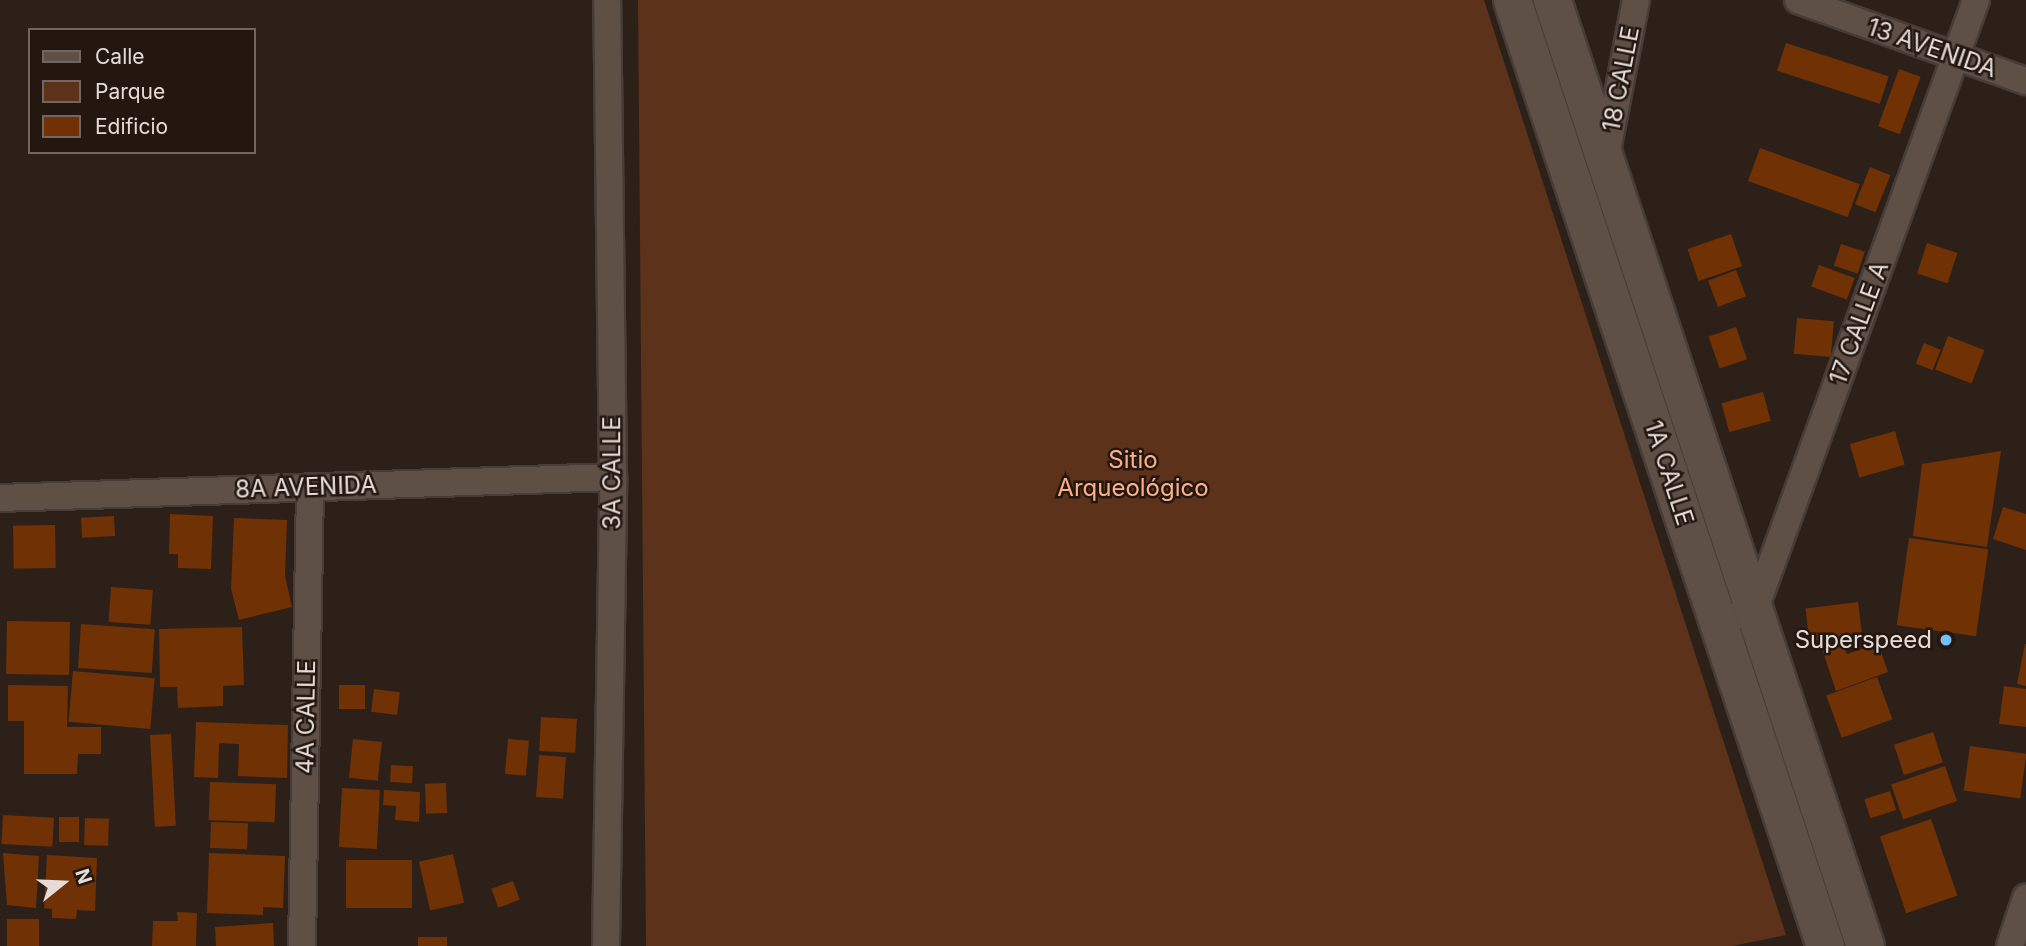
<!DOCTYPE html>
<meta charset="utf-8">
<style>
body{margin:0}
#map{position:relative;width:2026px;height:946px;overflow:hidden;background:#2d2019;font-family:Inter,sans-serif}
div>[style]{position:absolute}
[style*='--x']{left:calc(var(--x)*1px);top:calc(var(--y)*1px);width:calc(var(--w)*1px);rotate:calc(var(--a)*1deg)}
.green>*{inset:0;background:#5c321b}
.building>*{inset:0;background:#703104;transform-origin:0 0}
.roads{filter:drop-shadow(2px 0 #473c37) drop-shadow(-2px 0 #473c37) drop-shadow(0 2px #473c37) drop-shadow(0 -2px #473c37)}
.street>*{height:26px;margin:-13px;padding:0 13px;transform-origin:13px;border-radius:13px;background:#5e4f47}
.secondary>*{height:37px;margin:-18.5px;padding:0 18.5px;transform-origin:18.5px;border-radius:18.5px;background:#5e4f47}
.dots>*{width:19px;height:19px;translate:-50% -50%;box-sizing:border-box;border:4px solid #231710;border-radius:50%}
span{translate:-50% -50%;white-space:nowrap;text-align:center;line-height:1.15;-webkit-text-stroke:5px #231710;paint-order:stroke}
.street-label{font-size:24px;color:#e5dcd7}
.park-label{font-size:24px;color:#fdb087}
.poi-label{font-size:24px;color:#e5dcd7}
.right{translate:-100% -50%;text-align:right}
.legend{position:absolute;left:28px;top:28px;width:228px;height:126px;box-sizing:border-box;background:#231710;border:2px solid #716660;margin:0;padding:9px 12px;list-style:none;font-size:21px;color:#e5dcd7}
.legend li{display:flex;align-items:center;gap:14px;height:35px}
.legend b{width:35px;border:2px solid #716660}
.north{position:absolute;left:28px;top:848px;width:70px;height:70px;-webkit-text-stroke:5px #231710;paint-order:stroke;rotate:72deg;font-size:19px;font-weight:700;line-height:28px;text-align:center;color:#e5dcd7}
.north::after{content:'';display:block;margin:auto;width:24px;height:32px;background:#e5dcd7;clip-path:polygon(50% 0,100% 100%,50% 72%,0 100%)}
</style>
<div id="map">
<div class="green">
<i style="clip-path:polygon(638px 0,1484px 0,1786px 935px,1732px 946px,646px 946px)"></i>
</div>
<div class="building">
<i style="left:1786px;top:43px;width:108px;height:29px;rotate:18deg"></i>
<i style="left:1899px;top:69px;width:23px;height:61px;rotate:20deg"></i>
<i style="left:1760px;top:148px;width:106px;height:35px;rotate:20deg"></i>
<i style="left:1870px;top:167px;width:22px;height:40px;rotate:22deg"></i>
<i style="left:1731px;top:234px;width:34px;height:46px;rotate:71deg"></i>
<i style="left:1927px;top:243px;width:32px;height:32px;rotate:18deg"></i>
<i style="left:1841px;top:244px;width:25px;height:23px;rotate:18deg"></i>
<i style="left:1819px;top:265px;width:38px;height:23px;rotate:20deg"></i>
<i style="left:1736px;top:270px;width:28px;height:30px;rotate:69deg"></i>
<i style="left:1797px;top:318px;width:37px;height:36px;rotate:5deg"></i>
<i style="left:1736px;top:327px;width:34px;height:29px;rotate:71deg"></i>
<i style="left:1948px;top:336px;width:39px;height:36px;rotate:21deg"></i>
<i style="left:1924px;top:343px;width:18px;height:22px;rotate:22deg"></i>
<i style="left:1763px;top:392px;width:30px;height:43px;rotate:75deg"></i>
<i style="left:1895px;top:431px;width:35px;height:47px;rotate:74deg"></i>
<i style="clip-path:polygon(2001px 451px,1987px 547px,1913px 536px,1922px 464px)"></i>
<i style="clip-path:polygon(2003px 507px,2026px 514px,2026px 550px,1993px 539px)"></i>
<i style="clip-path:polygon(170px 514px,213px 516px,211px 569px,178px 568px,178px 554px,169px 554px)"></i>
<i style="left:114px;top:516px;width:20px;height:33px;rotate:87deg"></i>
<i style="clip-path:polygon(234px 518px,287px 520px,285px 576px,292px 607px,239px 620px,231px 589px)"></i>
<i style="left:55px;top:525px;width:43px;height:42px;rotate:89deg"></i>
<i style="left:1909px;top:538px;width:80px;height:88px;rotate:8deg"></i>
<i style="left:111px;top:587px;width:42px;height:35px;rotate:4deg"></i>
<i style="left:1858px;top:602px;width:33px;height:53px;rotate:83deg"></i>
<i style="left:7px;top:621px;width:63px;height:53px;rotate:1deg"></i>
<i style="left:81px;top:624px;width:74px;height:44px;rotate:4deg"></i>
<i style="clip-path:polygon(242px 627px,244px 685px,223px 686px,223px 706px,178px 708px,177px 687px,160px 687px,159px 629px)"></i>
<i style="clip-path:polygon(1842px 642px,1847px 654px,1878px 643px,1888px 672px,1836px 691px,1822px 649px)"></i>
<i style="clip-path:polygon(2025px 644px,2026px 644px,2026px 686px,2017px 684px)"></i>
<i style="left:73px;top:671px;width:82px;height:51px;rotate:5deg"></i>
<i style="left:1877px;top:677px;width:45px;height:54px;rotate:70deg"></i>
<i style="clip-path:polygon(8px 685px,68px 686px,67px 727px,101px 727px,101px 754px,78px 754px,77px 774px,24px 774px,24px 721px,8px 721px)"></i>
<i style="left:365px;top:685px;width:24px;height:26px;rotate:90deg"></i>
<i style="clip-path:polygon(2004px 686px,2026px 689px,2026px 727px,1999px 724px)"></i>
<i style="left:374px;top:689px;width:26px;height:23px;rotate:7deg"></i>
<i style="left:541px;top:717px;width:36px;height:34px;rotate:3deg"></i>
<i style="clip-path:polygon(196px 722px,288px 725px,287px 778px,238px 776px,239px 744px,219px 743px,218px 778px,194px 777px)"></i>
<i style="left:1933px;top:732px;width:32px;height:41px;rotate:72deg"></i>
<i style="left:171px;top:734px;width:92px;height:21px;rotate:87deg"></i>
<i style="left:353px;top:739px;width:29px;height:39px;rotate:6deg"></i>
<i style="left:508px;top:739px;width:21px;height:35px;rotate:5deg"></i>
<i style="left:1970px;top:746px;width:57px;height:45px;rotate:8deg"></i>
<i style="left:539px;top:755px;width:27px;height:42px;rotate:4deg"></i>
<i style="left:391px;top:765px;width:22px;height:17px;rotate:3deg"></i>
<i style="left:1945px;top:766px;width:37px;height:57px;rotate:71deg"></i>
<i style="left:210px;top:782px;width:66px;height:38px;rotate:2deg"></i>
<i style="left:446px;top:783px;width:30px;height:21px;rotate:88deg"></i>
<i style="left:342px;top:788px;width:38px;height:59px;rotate:3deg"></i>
<i style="clip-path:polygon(384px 790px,420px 792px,419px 822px,395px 820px,396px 806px,383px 805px)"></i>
<i style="left:1890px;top:791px;width:20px;height:27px;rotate:72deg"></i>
<i style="left:3px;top:815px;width:51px;height:29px;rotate:3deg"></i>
<i style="left:59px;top:817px;width:20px;height:25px"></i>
<i style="left:85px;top:818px;width:24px;height:27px;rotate:2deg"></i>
<i style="left:1931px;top:819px;width:81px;height:54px;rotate:71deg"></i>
<i style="left:211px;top:822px;width:37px;height:26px;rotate:2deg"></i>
<i style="clip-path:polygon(3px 853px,39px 856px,36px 908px,7px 905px)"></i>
<i style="clip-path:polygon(209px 853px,285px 856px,283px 908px,263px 907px,263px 915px,207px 913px)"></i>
<i style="left:453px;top:854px;width:50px;height:35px;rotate:77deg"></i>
<i style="clip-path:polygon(47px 855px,97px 858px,95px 911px,77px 910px,76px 919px,52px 918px,52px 909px,44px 908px)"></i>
<i style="left:346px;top:860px;width:66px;height:48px"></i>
<i style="left:513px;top:881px;width:20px;height:23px;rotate:70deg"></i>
<i style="clip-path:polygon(177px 912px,197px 913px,196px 946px,152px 946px,153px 921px,178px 921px)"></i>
<i style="left:39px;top:919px;width:27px;height:32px;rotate:90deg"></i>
<i style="clip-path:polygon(273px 923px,274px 946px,216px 946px,215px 927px)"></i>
<i style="left:447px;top:937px;width:9px;height:29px;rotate:90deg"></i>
</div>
<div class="roads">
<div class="street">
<i style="--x:1798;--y:0;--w:242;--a:19.6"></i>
<i style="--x:1606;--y:156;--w:159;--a:-79.1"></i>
<i style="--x:0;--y:498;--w:613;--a:-1.96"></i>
<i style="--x:1718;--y:623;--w:40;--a:-21"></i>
<i style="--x:1755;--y:609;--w:648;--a:-70.05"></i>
<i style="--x:302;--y:946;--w:459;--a:-89"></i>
<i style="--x:606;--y:946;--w:469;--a:-89.1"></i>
<i style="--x:613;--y:477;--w:477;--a:-90.7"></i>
<i style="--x:2010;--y:946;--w:51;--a:-71.6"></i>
</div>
<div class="secondary">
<i style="--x:1512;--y:0;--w:996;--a:71.69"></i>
<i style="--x:1552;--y:0;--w:996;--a:71.69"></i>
</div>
</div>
<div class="dots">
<i style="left:1946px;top:640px;background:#74c0f6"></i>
</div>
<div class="street-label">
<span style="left:1932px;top:48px;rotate:19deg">13 AVENIDA</span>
<span style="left:1621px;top:79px;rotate:-79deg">18 CALLE</span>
<span style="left:1859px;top:323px;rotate:-70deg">17 CALLE A</span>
<span style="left:612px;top:473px;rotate:-90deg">3A CALLE</span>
<span style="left:1669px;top:473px;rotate:72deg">1A CALLE</span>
<span style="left:306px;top:487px;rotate:-2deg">8A AVENIDA</span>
<span style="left:306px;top:717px;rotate:-89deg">4A CALLE</span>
</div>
<div class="park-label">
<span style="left:1133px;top:474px">Sitio<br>Arqueológico</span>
</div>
<div class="poi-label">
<span class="right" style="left:1932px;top:640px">Superspeed</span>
</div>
<ul class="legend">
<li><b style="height:9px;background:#5e4f47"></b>Calle</li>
<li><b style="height:19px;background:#5c321b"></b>Parque</li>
<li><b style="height:19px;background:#703104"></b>Edificio</li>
</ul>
<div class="north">N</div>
</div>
